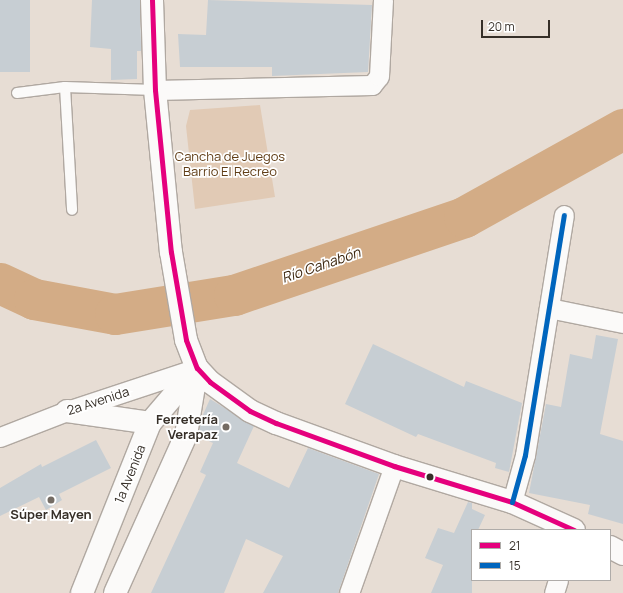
<!DOCTYPE html>
<meta charset="utf-8">
<style>
body{margin:0}
#map{position:relative;width:623px;height:593px;overflow:hidden;background:#e7ddd4;font-family:Manrope,sans-serif}
div>[style]{position:absolute}
[style*='--x']{left:calc(var(--x)*1px);top:calc(var(--y)*1px);width:calc(var(--w)*1px);rotate:calc(var(--a)*1deg)}
.green>*{inset:0;background:#e1cab5}
.river>*{height:41px;margin:-20.5px;padding:0 20.5px;transform-origin:20.5px;border-radius:20.5px;background:#d3ac86}
.building>*{inset:0;background:#c7ced3;transform-origin:0 0}
.roads{filter:drop-shadow(1px 0 #b0a8a1) drop-shadow(-1px 0 #b0a8a1) drop-shadow(0 1px #b0a8a1) drop-shadow(0 -1px #b0a8a1)}
.service>*{height:10px;margin:-5px;padding:0 5px;transform-origin:5px;border-radius:5px;background:#fbfaf9}
.minor>*{height:19px;margin:-9.5px;padding:0 9.5px;transform-origin:9.5px;border-radius:9.5px;background:#fbfaf9}
.tertiary>*{height:22px;margin:-11px;padding:0 11px;transform-origin:11px;border-radius:11px;background:#fbfaf9}
.secondary>*{height:22px;margin:-11px;padding:0 11px;transform-origin:11px;border-radius:11px;background:#fbfaf9}
.bus-1>*{height:5px;margin:-2.5px;padding:0 2.5px;transform-origin:2.5px;border-radius:2.5px;background:#e5007d}
.bus-2>*{height:5px;margin:-2.5px;padding:0 2.5px;transform-origin:2.5px;border-radius:2.5px;background:#0065bd}
.dots>*{width:11px;height:11px;translate:-50% -50%;box-sizing:border-box;border:2px solid #fff;border-radius:50%}
span{translate:-50% -50%;white-space:nowrap;text-align:center;line-height:1.15;-webkit-text-stroke:3.5px #fff;paint-order:stroke}
.park-label{font-size:13px;color:#603d16}
.street-label{font-size:13px;color:#362f28}
.poi-label{font-size:13px;color:#362f28;font-weight:700}
.right{translate:-100% -50%;text-align:right}
.water-label{font-size:14px;color:#3c260f;font-style:italic}
.legend{position:absolute;left:471px;top:529px;width:140px;height:52px;box-sizing:border-box;background:#fff;border:1px solid #afaca9;margin:0;padding:5px 7px;list-style:none;font-size:12px;color:#362f28}
.legend li{display:flex;align-items:center;gap:8px;height:20px}
.legend b{width:20px;border:1px solid #afaca9}
.scale{position:absolute;left:481px;top:20px;width:69px;height:18px;box-sizing:border-box;border:2px solid #362f28;border-top:0;padding-left:5px;font-size:12px;line-height:14px;white-space:nowrap;color:#362f28;-webkit-text-stroke:3px #fff;paint-order:stroke}
</style>
<div id="map">
<div class="green">
<i style="clip-path:polygon(260px 105px,275px 197px,195px 209px,186px 126px,190px 110px)"></i>
</div>
<div class="river">
<i style="--x:0;--y:283;--w:38;--a:25"></i>
<i style="--x:34;--y:299;--w:82;--a:10.5"></i>
<i style="--x:115;--y:314;--w:121;--a:-9.1"></i>
<i style="--x:234;--y:295;--w:243;--a:-18.7"></i>
<i style="--x:464;--y:217;--w:182;--a:-29"></i>
</div>
<div class="building">
<i style="left:0;top:0;width:30px;height:72px"></i>
<i style="clip-path:polygon(92px 0,140px 0,141px 45px,141px 51px,137px 51px,137px 79px,111px 80px,111px 49px,90px 47px)"></i>
<i style="clip-path:polygon(208px 0,372px 5px,368px 72px,272px 76px,272px 67px,180px 67px,178px 34px,206px 35px)"></i>
<i style="clip-path:polygon(596px 335px,618px 339px,600px 434px,623px 441px,623px 524px,588px 514px,590px 505px,529px 493px,546px 404px,561px 407px,570px 354px,592px 359px)"></i>
<i style="clip-path:polygon(373px 344px,464px 387px,466px 381px,522px 403px,509px 472px,495px 468px,496px 463px,445px 444px,418px 434px,416px 437px,345px 404px)"></i>
<i style="clip-path:polygon(210px 399px,254px 426px,237px 463px,270px 479px,289px 488px,308px 448px,379px 474px,338px 593px,263px 593px,283px 556px,246px 539px,224px 593px,151px 593px,206px 475px,200px 472px,213px 443px,198px 436px,202px 417px)"></i>
<i style="clip-path:polygon(96px 440px,111px 468px,59px 494px,62px 500px,46px 510px,39px 497px,0 516px,0 488px,41px 464px,42px 467px)"></i>
<i style="clip-path:polygon(468px 502px,472px 503px,472px 509px,485px 515px,478px 530px,472px 530px,472px 593px,431px 593px,443px 565px,425px 558px,438px 528px,454px 533px)"></i>
</div>
<div class="roads">
<div class="service">
<i style="--x:65;--y:87;--w:123;--a:86.7"></i>
<i style="--x:17;--y:93;--w:48;--a:-7.1"></i>
<i style="--x:65;--y:87;--w:90;--a:1.9"></i>
</div>
<div class="minor">
<i style="--x:155;--y:90;--w:217;--a:-1.3"></i>
<i style="--x:372;--y:85;--w:11;--a:-52"></i>
<i style="--x:379;--y:76;--w:76;--a:-87"></i>
<i style="--x:549;--y:308;--w:76;--a:11.5"></i>
<i style="--x:0;--y:437;--w:72;--a:-21.2"></i>
<i style="--x:67;--y:411;--w:137;--a:-18.3"></i>
<i style="--x:512;--y:502;--w:49;--a:-74.5"></i>
<i style="--x:525;--y:455;--w:243;--a:-80.8"></i>
<i style="--x:349;--y:593;--w:135;--a:-70.5"></i>
<i style="--x:554;--y:593;--w:14;--a:-73"></i>
</div>
<div class="tertiary">
<i style="--x:67;--y:411;--w:84;--a:8.2"></i>
</div>
<div class="secondary">
<i style="--x:152;--y:0;--w:90;--a:88.1"></i>
<i style="--x:155;--y:90;--w:163;--a:84.4"></i>
<i style="--x:171;--y:252;--w:89;--a:80.3"></i>
<i style="--x:186;--y:340;--w:30;--a:69"></i>
<i style="--x:197;--y:368;--w:19;--a:47"></i>
<i style="--x:210;--y:382;--w:49;--a:35.9"></i>
<i style="--x:250;--y:411;--w:29;--a:25"></i>
<i style="--x:276;--y:423;--w:126;--a:20"></i>
<i style="--x:394;--y:466;--w:123;--a:17"></i>
<i style="--x:512;--y:502;--w:68;--a:24.3"></i>
<i style="--x:610;--y:547;--w:15;--a:28"></i>
<i style="--x:82;--y:593;--w:183;--a:-68.2"></i>
<i style="--x:150;--y:423;--w:72;--a:-49.5"></i>
<i style="--x:115;--y:593;--w:173;--a:-65.8"></i>
<i style="--x:186;--y:435;--w:68;--a:-80.7"></i>
</div>
</div>
<div class="bus-1">
<i style="--x:152;--y:0;--w:90;--a:88.1"></i>
<i style="--x:155;--y:90;--w:163;--a:84.4"></i>
<i style="--x:171;--y:252;--w:89;--a:80.3"></i>
<i style="--x:186;--y:340;--w:30;--a:69"></i>
<i style="--x:197;--y:368;--w:19;--a:47"></i>
<i style="--x:210;--y:382;--w:49;--a:35.9"></i>
<i style="--x:250;--y:411;--w:29;--a:25"></i>
<i style="--x:276;--y:423;--w:126;--a:20"></i>
<i style="--x:394;--y:466;--w:123;--a:17"></i>
<i style="--x:512;--y:502;--w:68;--a:24.3"></i>
</div>
<div class="bus-2">
<i style="--x:512;--y:502;--w:49;--a:-74.5"></i>
<i style="--x:525;--y:455;--w:243;--a:-80.8"></i>
</div>
<div class="dots">
<i style="left:226px;top:427px;background:#746c64"></i>
<i style="left:430px;top:477px;background:#362f28"></i>
<i style="left:51px;top:500px;background:#746c64"></i>
</div>
<div class="park-label">
<span style="left:230px;top:164px">Cancha de Juegos<br>Barrio El Recreo</span>
</div>
<div class="street-label">
<span style="left:98px;top:401px;rotate:-18deg">2a Avenida</span>
<span style="left:130px;top:474px;rotate:-68deg">1a Avenida</span>
</div>
<div class="poi-label">
<span class="right" style="left:218px;top:427px">Ferretería<br>Verapaz</span>
<span style="left:51px;top:514px">Súper Mayen</span>
</div>
<div class="water-label">
<span style="left:321px;top:265px;rotate:-19deg">Río Cahabón</span>
</div>
<ul class="legend">
<li><b style="height:5px;background:#e5007d"></b>21</li>
<li><b style="height:5px;background:#0065bd"></b>15</li>
</ul>
<div class="scale">20 m</div>
</div>
